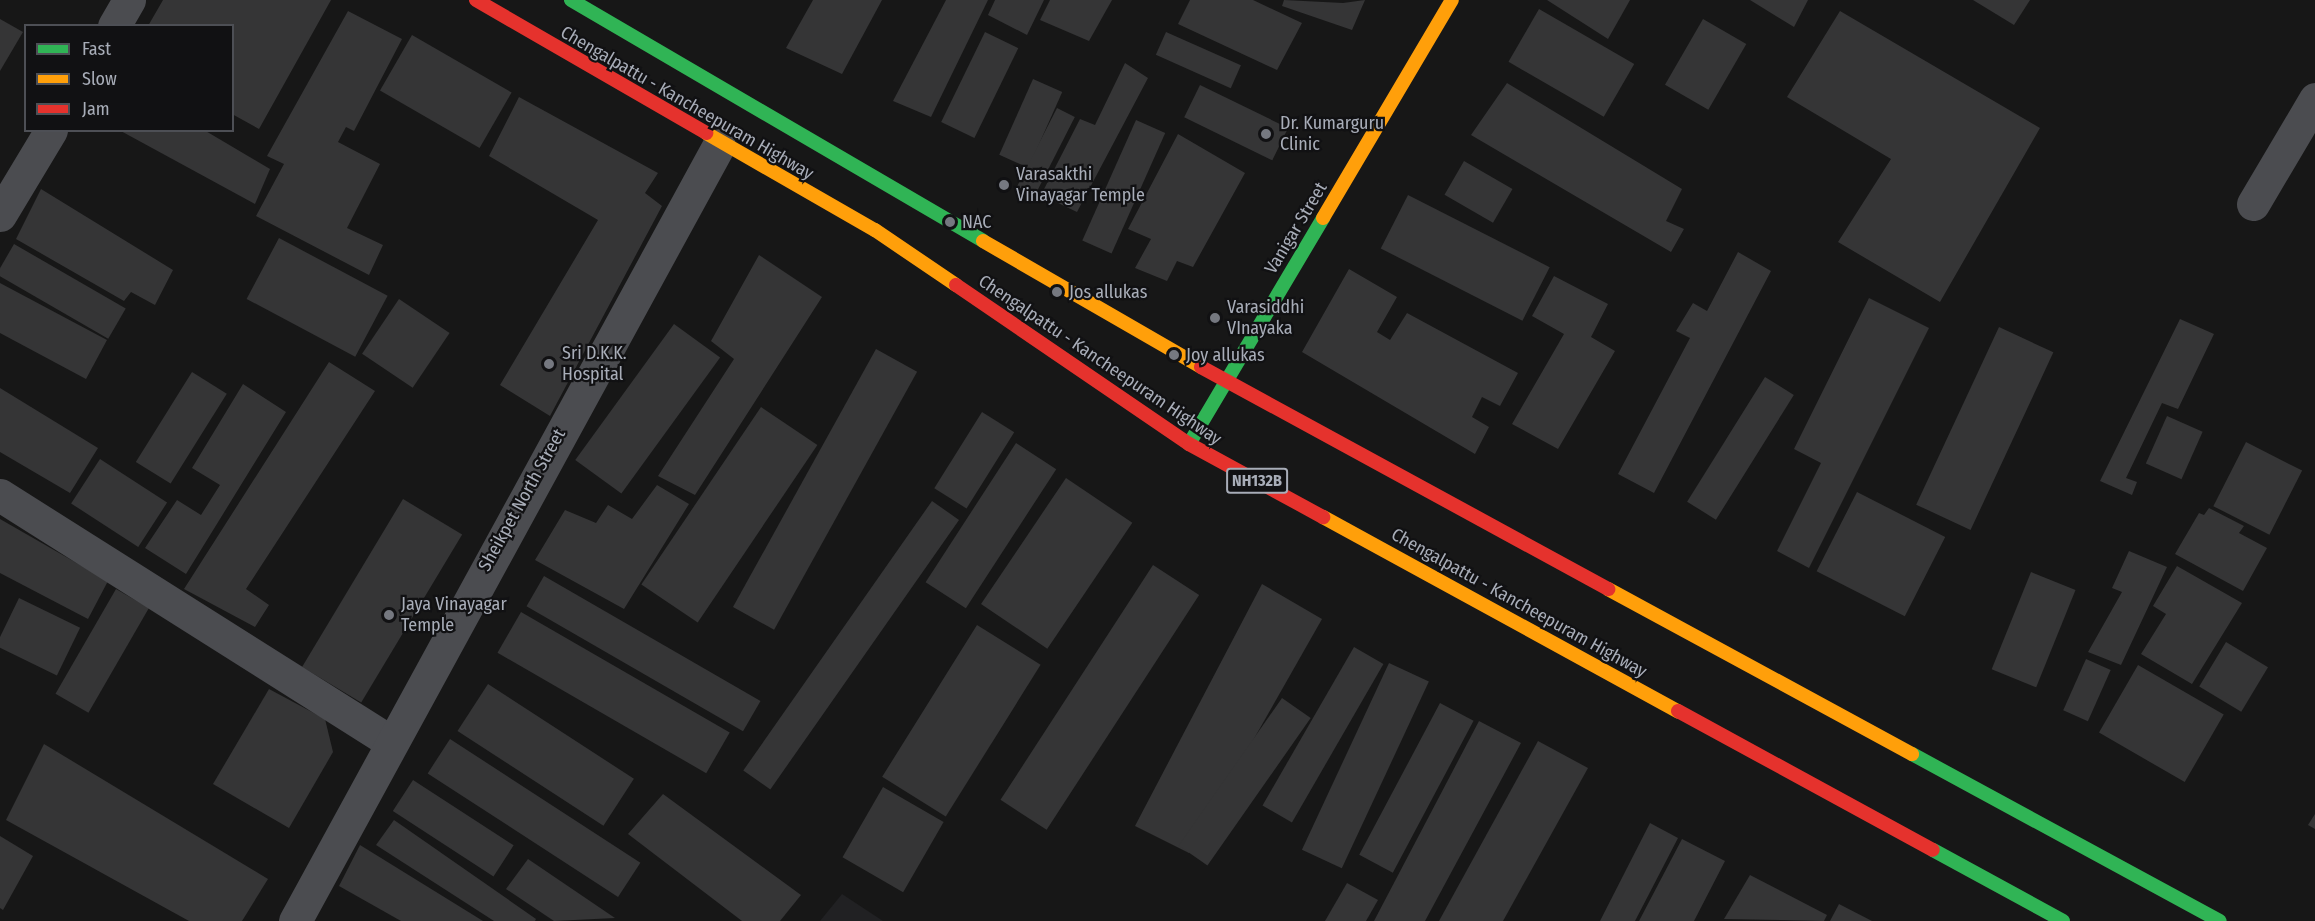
<!DOCTYPE html>
<style>
body{margin:0}
#map{position:relative;width:2315px;height:921px;overflow:hidden;background:#171717;font-family:"Fira Sans Condensed",sans-serif}
div>[style]{position:absolute}
[style*='--x']{left:calc(var(--x)*1px);top:calc(var(--y)*1px);width:calc(var(--w)*1px);rotate:calc(var(--a)*1deg)}
.built>*{inset:0;background:#212123}
.building>*{inset:0;background:#353536;transform-origin:0 0}
.street>*{height:33px;margin:-16.5px;padding:0 16.5px;transform-origin:16.5px;border-radius:16.5px;background:#4b4c50}
.fast>*{height:14px;margin:-7px;padding:0 7px;transform-origin:7px;border-radius:7px;background:#30b455}
.slow>*{height:14px;margin:-7px;padding:0 7px;transform-origin:7px;border-radius:7px;background:#ff9f0a}
.jam>*{height:14px;margin:-7px;padding:0 7px;transform-origin:7px;border-radius:7px;background:#e5322d}
.dots>*{width:16px;height:16px;translate:-50% -50%;box-sizing:border-box;border:3px solid #111113;border-radius:50%}
span{translate:-50% -50%;white-space:nowrap;text-align:center;line-height:1.15;-webkit-text-stroke:4.5px #111113;paint-order:stroke}
.shield-label span{padding:2px 4px;background:#111113;border:2px solid;border-radius:4px;-webkit-text-stroke-width:0}
.shield-label{font-size:16px;color:#a8adb8;font-weight:700}
.street-label{font-size:18px;color:#a8adb8}
.poi-label{font-size:18px;color:#a8adb8}
.left{translate:0 -50%;text-align:left}
.legend{position:absolute;left:24px;top:24px;width:210px;height:108px;box-sizing:border-box;background:#111113;border:2px solid #4d4f55;margin:0;padding:8px 10px;list-style:none;font-size:18px;color:#a8adb8}
.legend li{display:flex;align-items:center;gap:12px;height:30px}
.legend b{width:30px;border:2px solid #4d4f55}
</style>
<div id="map">
<div class="built">
<i style="clip-path:polygon(842px 894px,883px 921px,820px 921px)"></i>
</div>
<div class="building">
<i style="clip-path:polygon(163px 0,331px 0,259px 129px,232px 114px,232px 26px,148px 26px)"></i>
<i style="clip-path:polygon(813px 0,882px 0,842px 74px,786px 48px)"></i>
<i style="clip-path:polygon(946px 0,988px 0,931px 117px,893px 101px)"></i>
<i style="clip-path:polygon(995px 0,1044px 0,1027px 35px,988px 15px)"></i>
<i style="clip-path:polygon(1050px 0,1112px 0,1089px 41px,1040px 20px)"></i>
<i style="clip-path:polygon(1190px 0,1253px 0,1302px 23px,1277px 70px,1178px 24px)"></i>
<i style="clip-path:polygon(1284px 0,1343px 3px,1365px 0,1352px 30px,1282px 6px)"></i>
<i style="clip-path:polygon(1547px 0,1630px 0,1608px 39px)"></i>
<i style="clip-path:polygon(1750px 0,1808px 0,1794px 27px)"></i>
<i style="clip-path:polygon(1973px 0,2030px 0,2014px 25px)"></i>
<i style="left:1539px;top:9px;width:110px;height:61px;rotate:30deg"></i>
<i style="clip-path:polygon(348px 11px,402px 39px,354px 131px,346px 127px,338px 142px,380px 164px,347px 228px,383px 245px,369px 275px,256px 216px,284px 164px,267px 156px)"></i>
<i style="clip-path:polygon(1840px 11px,2040px 128px,1940px 302px,1838px 242px,1891px 159px,1787px 97px)"></i>
<i style="clip-path:polygon(0 19px,23px 32px,0 71px)"></i>
<i style="left:1703px;top:19px;width:50px;height:76px;rotate:30deg"></i>
<i style="left:985px;top:32px;width:37px;height:100px;rotate:26deg"></i>
<i style="left:1166px;top:32px;width:82px;height:25px;rotate:24deg"></i>
<i style="left:412px;top:35px;width:115px;height:64px;rotate:30deg"></i>
<i style="clip-path:polygon(1125px 63px,1148px 78px,1077px 212px,1041px 195px,1080px 119px,1095px 125px)"></i>
<i style="left:1033px;top:79px;width:32px;height:83px;rotate:24deg"></i>
<i style="clip-path:polygon(1507px 83px,1682px 189px,1666px 221px,1684px 229px,1671px 252px,1471px 135px)"></i>
<i style="left:1200px;top:85px;width:98px;height:36px;rotate:26deg"></i>
<i style="clip-path:polygon(519px 97px,658px 173px,645px 193px,662px 206px,550px 416px,500px 385px,598px 220px,489px 156px)"></i>
<i style="left:1057px;top:108px;width:20px;height:88px;rotate:27deg"></i>
<i style="left:1136px;top:120px;width:32px;height:132px;rotate:24deg"></i>
<i style="clip-path:polygon(119px 130px,204px 130px,270px 169px,255px 204px)"></i>
<i style="clip-path:polygon(1178px 134px,1245px 173px,1193px 267px,1177px 261px,1167px 281px,1135px 268px,1151px 239px,1128px 229px)"></i>
<i style="left:1464px;top:161px;width:56px;height:39px;rotate:30deg"></i>
<i style="clip-path:polygon(41px 189px,173px 270px,155px 305px,131px 292px,124px 301px,16px 239px)"></i>
<i style="left:1408px;top:195px;width:159px;height:60px;rotate:27deg"></i>
<i style="left:279px;top:238px;width:123px;height:69px;rotate:28deg"></i>
<i style="left:14px;top:244px;width:129px;height:35px;rotate:30deg"></i>
<i style="clip-path:polygon(1738px 252px,1771px 271px,1654px 493px,1618px 474px,1690px 338px,1676px 331px,1693px 303px,1707px 311px)"></i>
<i style="clip-path:polygon(759px 255px,822px 297px,695px 495px,658px 476px,734px 359px,711px 341px)"></i>
<i style="clip-path:polygon(1349px 269px,1397px 297px,1377px 332px,1390px 340px,1407px 313px,1518px 373px,1500px 406px,1482px 397px,1472px 417px,1489px 427px,1475px 454px,1302px 352px)"></i>
<i style="clip-path:polygon(1554px 276px,1608px 304px,1591px 337px,1615px 351px,1558px 449px,1512px 424px,1564px 334px,1532px 316px)"></i>
<i style="clip-path:polygon(0 283px,107px 340px,86px 379px,0 333px)"></i>
<i style="clip-path:polygon(1869px 298px,1929px 328px,1809px 568px,1777px 551px,1821px 463px,1794px 449px)"></i>
<i style="left:399px;top:299px;width:61px;height:66px;rotate:34deg"></i>
<i style="clip-path:polygon(2180px 319px,2214px 334px,2178px 409px,2162px 403px,2126px 478px,2137px 482px,2132px 495px,2100px 481px)"></i>
<i style="left:674px;top:324px;width:57px;height:168px;rotate:36deg"></i>
<i style="left:1999px;top:327px;width:60px;height:196px;rotate:25deg"></i>
<i style="left:876px;top:349px;width:47px;height:295px;rotate:29deg"></i>
<i style="clip-path:polygon(329px 362px,375px 391px,246px 589px,269px 605px,255px 627px,184px 589px)"></i>
<i style="left:192px;top:372px;width:41px;height:106px;rotate:32deg"></i>
<i style="left:1765px;top:377px;width:34px;height:147px;rotate:32deg"></i>
<i style="clip-path:polygon(243px 384px,286px 412px,186px 574px,145px 548px,177px 500px,201px 515px,220px 485px,192px 468px)"></i>
<i style="clip-path:polygon(0 388px,98px 448px,70px 493px,0 452px)"></i>
<i style="left:761px;top:407px;width:68px;height:214px;rotate:34deg"></i>
<i style="left:982px;top:412px;width:38px;height:90px;rotate:32deg"></i>
<i style="left:2167px;top:416px;width:39px;height:52px;rotate:24deg"></i>
<i style="left:2246px;top:442px;width:63px;height:72px;rotate:27deg"></i>
<i style="left:1016px;top:443px;width:48px;height:166px;rotate:33deg"></i>
<i style="left:100px;top:459px;width:80px;height:53px;rotate:33deg"></i>
<i style="left:1066px;top:478px;width:80px;height:152px;rotate:34deg"></i>
<i style="clip-path:polygon(657px 485px,689px 504px,624px 609px,535px 560px,565px 510px,596px 523px,608px 505px,632px 519px)"></i>
<i style="left:1857px;top:492px;width:99px;height:89px;rotate:27deg"></i>
<i style="left:403px;top:499px;width:69px;height:196px;rotate:31deg"></i>
<i style="left:932px;top:501px;width:33px;height:329px;rotate:35deg"></i>
<i style="clip-path:polygon(2209px 508px,2244px 526px,2239px 533px,2267px 548px,2243px 591px,2175px 554px,2199px 513px,2204px 515px)"></i>
<i style="clip-path:polygon(0 519px,108px 581px,88px 619px,0 573px)"></i>
<i style="clip-path:polygon(2129px 551px,2167px 567px,2121px 665px,2088px 652px,2122px 592px,2112px 588px)"></i>
<i style="left:1153px;top:565px;width:55px;height:280px;rotate:33deg"></i>
<i style="clip-path:polygon(2177px 566px,2242px 603px,2192px 684px,2141px 654px,2166px 614px,2153px 606px)"></i>
<i style="left:2031px;top:572px;width:48px;height:105px;rotate:22deg"></i>
<i style="left:544px;top:576px;width:250px;height:35px;rotate:30deg"></i>
<i style="clip-path:polygon(1262px 584px,1322px 619px,1189px 853px,1135px 826px)"></i>
<i style="left:116px;top:589px;width:38px;height:121px;rotate:30deg"></i>
<i style="left:19px;top:598px;width:68px;height:53px;rotate:26deg"></i>
<i style="left:521px;top:612px;width:241px;height:47px;rotate:30deg"></i>
<i style="left:977px;top:625px;width:75px;height:179px;rotate:32deg"></i>
<i style="left:2226px;top:642px;width:49px;height:52px;rotate:31deg"></i>
<i style="left:1354px;top:647px;width:34px;height:183px;rotate:30deg"></i>
<i style="left:2086px;top:659px;width:27px;height:56px;rotate:24deg"></i>
<i style="left:1389px;top:663px;width:44px;height:206px;rotate:25deg"></i>
<i style="left:2138px;top:665px;width:99px;height:78px;rotate:30deg"></i>
<i style="left:488px;top:684px;width:174px;height:56px;rotate:33deg"></i>
<i style="clip-path:polygon(269px 689px,325px 719px,333px 752px,289px 828px,213px 784px)"></i>
<i style="left:1282px;top:698px;width:35px;height:180px;rotate:35deg"></i>
<i style="left:1440px;top:703px;width:38px;height:172px;rotate:28deg"></i>
<i style="clip-path:polygon(1479px 721px,1521px 743px,1425px 921px,1374px 921px)"></i>
<i style="left:450px;top:739px;width:227px;height:41px;rotate:33deg"></i>
<i style="clip-path:polygon(1538px 741px,1588px 768px,1503px 921px,1439px 921px)"></i>
<i style="clip-path:polygon(44px 744px,268px 879px,242px 921px,189px 921px,6px 820px)"></i>
<i style="left:413px;top:780px;width:120px;height:37px;rotate:33deg"></i>
<i style="left:883px;top:787px;width:70px;height:81px;rotate:30deg"></i>
<i style="clip-path:polygon(663px 794px,801px 895px,780px 921px,742px 921px,628px 834px)"></i>
<i style="clip-path:polygon(2315px 814px,2315px 829px,2308px 825px)"></i>
<i style="clip-path:polygon(394px 820px,536px 919px,535px 921px,494px 921px,376px 845px)"></i>
<i style="clip-path:polygon(1650px 823px,1678px 838px,1635px 921px,1600px 921px)"></i>
<i style="clip-path:polygon(0 836px,33px 856px,3px 910px,0 908px)"></i>
<i style="clip-path:polygon(1682px 839px,1725px 861px,1694px 921px,1639px 921px)"></i>
<i style="clip-path:polygon(360px 845px,483px 921px,401px 921px,339px 886px)"></i>
<i style="clip-path:polygon(528px 859px,615px 918px,554px 921px,506px 889px)"></i>
<i style="clip-path:polygon(1750px 875px,1827px 915px,1824px 921px,1724px 919px)"></i>
<i style="clip-path:polygon(1347px 883px,1378px 900px,1366px 921px,1325px 921px)"></i>
<i style="clip-path:polygon(1839px 904px,1872px 921px,1830px 921px)"></i>
</div>
<div class="street">
<i style="--x:114;--y:26;--w:30;--a:-60"></i>
<i style="--x:2253;--y:204;--w:122;--a:-59.4"></i>
<i style="--x:0;--y:215;--w:99;--a:-59"></i>
<i style="--x:0;--y:495;--w:460;--a:32.3"></i>
<i style="--x:295;--y:921;--w:884;--a:-61.35"></i>
</div>
<div class="fast">
<i style="--x:571;--y:0;--w:477;--a:30.3"></i>
<i style="--x:1189;--y:444;--w:263;--a:-59.3"></i>
<i style="--x:1912;--y:754;--w:350;--a:28.5"></i>
<i style="--x:1933;--y:850;--w:148;--a:28.6"></i>
</div>
<div class="slow">
<i style="--x:706;--y:133;--w:195;--a:29.9"></i>
<i style="--x:875;--y:230;--w:98;--a:34.2"></i>
<i style="--x:1323;--y:218;--w:253;--a:-59.4"></i>
<i style="--x:983;--y:241;--w:252;--a:30"></i>
<i style="--x:1323;--y:517;--w:405;--a:28.7"></i>
<i style="--x:1608;--y:589;--w:346;--a:28.5"></i>
</div>
<div class="jam">
<i style="--x:476;--y:0;--w:266;--a:30"></i>
<i style="--x:956;--y:285;--w:282;--a:34.3"></i>
<i style="--x:1189;--y:444;--w:153;--a:28.6"></i>
<i style="--x:1201;--y:367;--w:464;--a:28.6"></i>
<i style="--x:1678;--y:711;--w:290;--a:28.6"></i>
</div>
<div class="dots">
<i style="left:1266px;top:134px;background:#757880"></i>
<i style="left:1004px;top:185px;background:#757880"></i>
<i style="left:950px;top:222px;background:#757880"></i>
<i style="left:1057px;top:292px;background:#757880"></i>
<i style="left:1215px;top:318px;background:#757880"></i>
<i style="left:1174px;top:355px;background:#757880"></i>
<i style="left:549px;top:364px;background:#757880"></i>
<i style="left:389px;top:615px;background:#757880"></i>
</div>
<div class="shield-label">
<span style="left:1257px;top:481px">NH132B</span>
</div>
<div class="street-label">
<span style="left:687px;top:103px;rotate:30deg">Chengalpattu - Kancheepuram Highway</span>
<span style="left:1296px;top:228px;rotate:-59deg">Vanigar Street</span>
<span style="left:1100px;top:360px;rotate:34deg">Chengalpattu - Kancheepuram Highway</span>
<span style="left:522px;top:500px;rotate:-61deg">Sheikpet North Street</span>
<span style="left:1519px;top:603px;rotate:29deg">Chengalpattu - Kancheepuram Highway</span>
</div>
<div class="poi-label">
<span class="left" style="left:1280px;top:134px">Dr. Kumarguru<br>Clinic</span>
<span class="left" style="left:1016px;top:185px">Varasakthi<br>Vinayagar Temple</span>
<span class="left" style="left:962px;top:222px">NAC</span>
<span class="left" style="left:1069px;top:292px">Jos allukas</span>
<span class="left" style="left:1227px;top:318px">Varasiddhi<br>VInayaka</span>
<span class="left" style="left:562px;top:364px">Sri D.K.K.<br>Hospital</span>
<span class="left" style="left:1186px;top:355px">Joy allukas</span>
<span class="left" style="left:401px;top:615px">Jaya Vinayagar<br>Temple</span>
</div>
<ul class="legend">
<li><b style="height:8px;background:#30b455"></b>Fast</li>
<li><b style="height:8px;background:#ff9f0a"></b>Slow</li>
<li><b style="height:8px;background:#e5322d"></b>Jam</li>
</ul>
</div>
